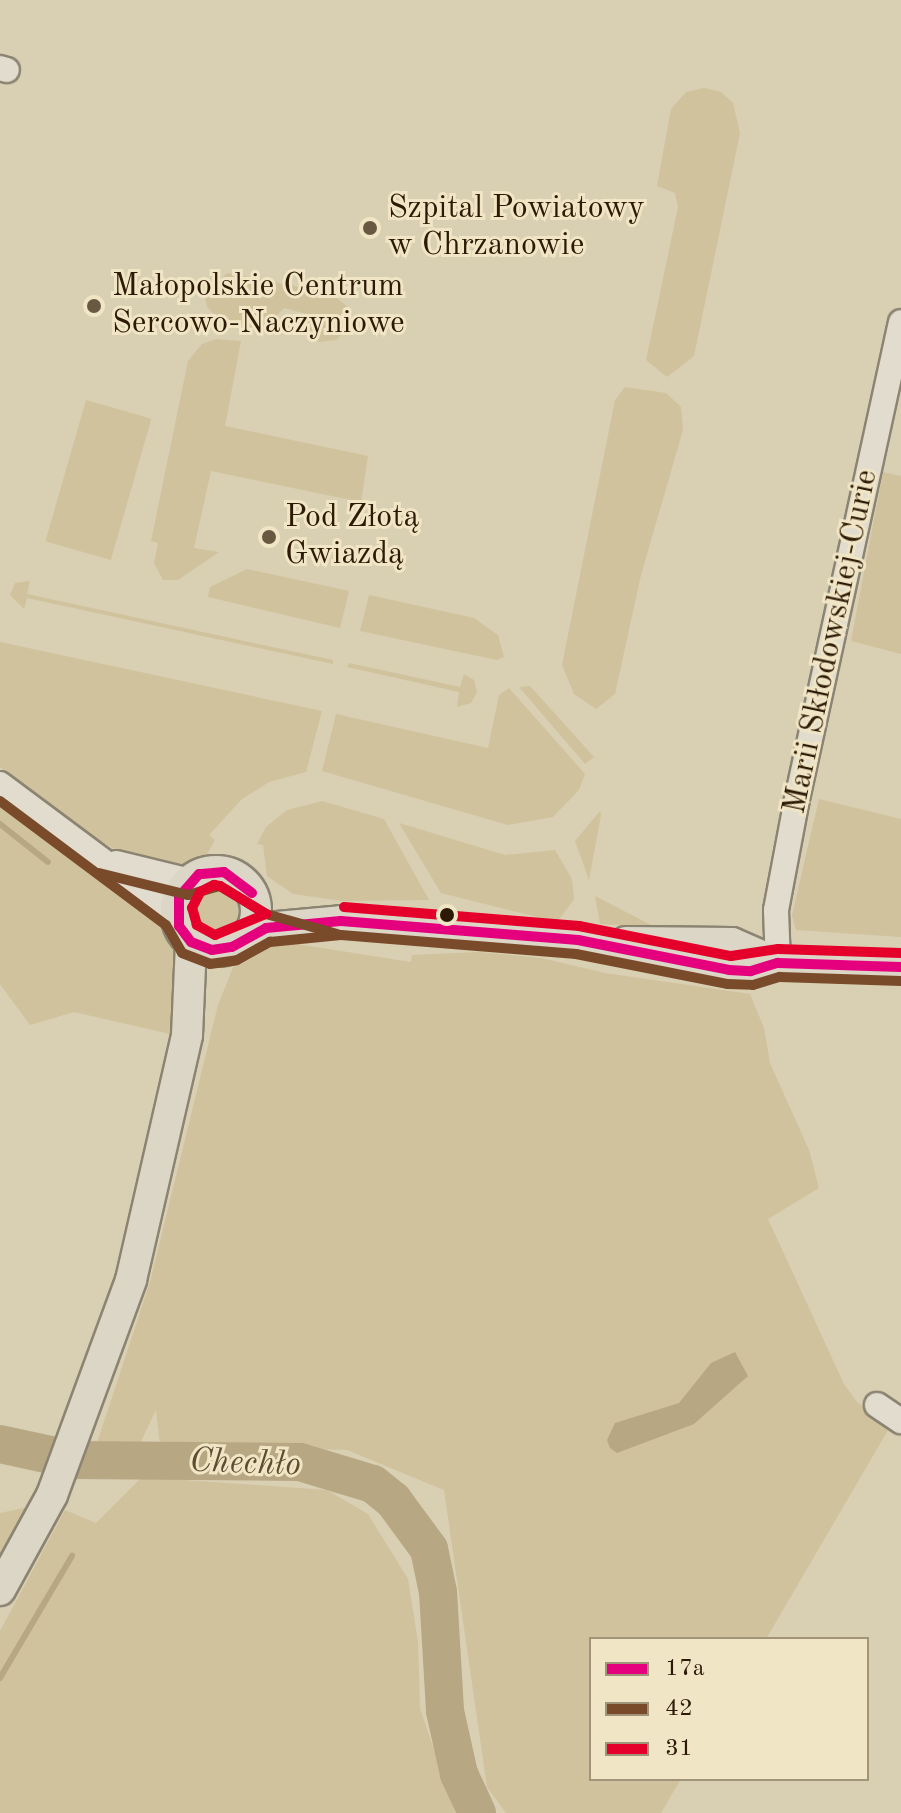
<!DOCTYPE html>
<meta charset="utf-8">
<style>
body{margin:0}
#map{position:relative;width:901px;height:1813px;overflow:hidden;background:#d9cfb3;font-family:"Old Standard TT",serif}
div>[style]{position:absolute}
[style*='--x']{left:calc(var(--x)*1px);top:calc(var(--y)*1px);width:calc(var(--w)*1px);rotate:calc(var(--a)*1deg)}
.green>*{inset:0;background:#d0c29c;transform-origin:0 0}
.round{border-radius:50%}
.water>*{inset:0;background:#b7a883}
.stream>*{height:6px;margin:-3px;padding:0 3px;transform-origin:3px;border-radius:3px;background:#b7a883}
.river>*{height:38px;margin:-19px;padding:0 19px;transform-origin:19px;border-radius:19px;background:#b7a883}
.roads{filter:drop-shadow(2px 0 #8c8472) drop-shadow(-2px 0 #8c8472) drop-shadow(0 2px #8c8472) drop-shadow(0 -2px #8c8472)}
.minor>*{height:24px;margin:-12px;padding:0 12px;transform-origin:12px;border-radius:12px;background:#e1dccd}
.major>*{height:30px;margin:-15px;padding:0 15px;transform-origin:15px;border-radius:15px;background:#dbd6c6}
.major>.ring{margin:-15px;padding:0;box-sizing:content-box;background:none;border:30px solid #dbd6c6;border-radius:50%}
.bus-1>*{height:10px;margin:-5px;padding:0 5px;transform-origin:5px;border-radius:5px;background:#e5007d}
.bus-2>*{height:10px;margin:-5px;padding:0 5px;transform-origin:5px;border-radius:5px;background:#7a4b2a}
.bus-3>*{height:10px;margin:-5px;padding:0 5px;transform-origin:5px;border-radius:5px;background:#e4002b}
.dots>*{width:22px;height:22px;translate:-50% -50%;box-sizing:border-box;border:4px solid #f0e5c4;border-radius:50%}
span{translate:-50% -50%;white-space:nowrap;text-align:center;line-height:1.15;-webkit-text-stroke:6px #f0e5c4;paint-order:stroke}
.poi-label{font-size:32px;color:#2d1a06}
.left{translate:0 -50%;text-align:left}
.street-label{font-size:32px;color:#2d1a06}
.water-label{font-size:34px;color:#5e4c30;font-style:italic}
.legend{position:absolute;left:589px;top:1637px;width:280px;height:144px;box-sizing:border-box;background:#f0e5c4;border:2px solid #a29478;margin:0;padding:10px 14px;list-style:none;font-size:24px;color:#2d1a06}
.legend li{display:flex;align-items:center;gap:16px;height:40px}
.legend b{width:40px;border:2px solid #a29478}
</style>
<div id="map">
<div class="green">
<i style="clip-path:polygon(704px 88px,721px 92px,733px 103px,740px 133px,694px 356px,667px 377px,646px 360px,678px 207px,675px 193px,657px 186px,671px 109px,686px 92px)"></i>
<i style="clip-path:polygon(227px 273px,331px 293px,349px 308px,350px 326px,336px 340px,319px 342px,307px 332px,307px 314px,284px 308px,264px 330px,220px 320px,207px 307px,205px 296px)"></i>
<i style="clip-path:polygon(216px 339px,241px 341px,225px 426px,368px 456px,361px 502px,211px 471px,194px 548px,219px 552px,178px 580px,163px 580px,154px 563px,158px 543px,151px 541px,188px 361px,202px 344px)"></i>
<i style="clip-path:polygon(625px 387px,666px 393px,681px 407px,683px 430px,641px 575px,615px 694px,596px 709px,574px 694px,562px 665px,615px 400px)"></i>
<i style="left:86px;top:400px;width:68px;height:147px;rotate:16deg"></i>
<i style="clip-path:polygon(883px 472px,901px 476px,901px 654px,851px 641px)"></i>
<i style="clip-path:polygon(247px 569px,349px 591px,340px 628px,208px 597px,210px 587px)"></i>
<i style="clip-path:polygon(30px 581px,27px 594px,333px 660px,333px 664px,27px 598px,24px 609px,10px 595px,15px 583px)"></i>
<i style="clip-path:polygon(369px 595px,474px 618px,498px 635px,504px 657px,497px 660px,360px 631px)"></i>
<i style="clip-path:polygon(0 642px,322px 711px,306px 772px,269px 782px,242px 799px,209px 835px,215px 840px,207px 854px,188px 867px,177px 870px,124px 855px,47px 808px,0 767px)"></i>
<i style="clip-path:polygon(349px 663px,460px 687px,464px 674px,474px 680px,477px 692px,471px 703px,457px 707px,459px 692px,347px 667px)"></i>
<i style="clip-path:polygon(530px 686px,594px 757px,585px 764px,519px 687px)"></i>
<i style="clip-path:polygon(509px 688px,585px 774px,579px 790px,553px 817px,508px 825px,322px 771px,336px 714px,488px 748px,499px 695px)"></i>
<i style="clip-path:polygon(819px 799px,901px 819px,901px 937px,796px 930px,792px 915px)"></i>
<i style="clip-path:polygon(0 801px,80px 865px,164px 921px,177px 943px,170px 1034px,74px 1012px,30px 1025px,0 984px)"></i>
<i style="clip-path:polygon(322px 801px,384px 819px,429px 900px,342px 901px,293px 894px,267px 876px,263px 845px,257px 844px,266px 827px,287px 810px)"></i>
<i style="clip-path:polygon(600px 811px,601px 815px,589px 880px,575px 841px)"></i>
<i style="clip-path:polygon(399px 823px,505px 855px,555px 850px,572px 879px,574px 899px,557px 922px,441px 893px)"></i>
<i class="round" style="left:193px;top:887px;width:46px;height:46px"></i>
<i style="clip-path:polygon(595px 896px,655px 927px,600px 924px)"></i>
<i style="clip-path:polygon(284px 942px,411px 962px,412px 955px,479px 952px,541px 958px,605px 973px,750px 994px,764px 1028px,770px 1063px,809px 1150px,819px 1188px,768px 1219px,844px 1384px,857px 1402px,891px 1425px,766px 1639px,591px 1639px,591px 1779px,681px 1779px,661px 1813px,506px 1813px,487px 1787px,444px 1490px,347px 1450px,160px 1445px,156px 1410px,136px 1452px,95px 1449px,150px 1282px,218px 1005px,234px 965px,259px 948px)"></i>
<i style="clip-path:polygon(142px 1477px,327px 1490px,368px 1514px,408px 1579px,418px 1642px,420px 1708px,455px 1813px,0 1813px,0 1631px,65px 1510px,96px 1523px)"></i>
<i style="clip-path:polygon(33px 1506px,0 1563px,0 1513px)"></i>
</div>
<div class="water">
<i style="clip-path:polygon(735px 1352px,748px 1376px,694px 1424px,617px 1453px,610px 1448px,607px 1440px,615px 1423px,679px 1403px,711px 1363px)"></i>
</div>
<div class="stream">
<i style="--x:0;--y:824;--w:61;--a:38.4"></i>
<i style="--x:116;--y:1476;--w:25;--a:-67"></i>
<i style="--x:0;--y:1678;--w:142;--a:-59.5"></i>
</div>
<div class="river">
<i style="--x:0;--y:1444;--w:76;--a:12.2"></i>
<i style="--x:74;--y:1460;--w:226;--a:0.5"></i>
<i style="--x:300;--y:1462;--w:76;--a:16.8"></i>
<i style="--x:373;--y:1484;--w:26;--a:39"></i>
<i style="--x:393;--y:1500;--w:61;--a:53.7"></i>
<i style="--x:429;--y:1549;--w:44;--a:78.2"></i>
<i style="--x:438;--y:1592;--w:119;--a:86.6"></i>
<i style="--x:445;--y:1711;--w:65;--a:77.5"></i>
<i style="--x:459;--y:1774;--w:43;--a:65.2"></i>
</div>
<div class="roads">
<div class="minor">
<i style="--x:0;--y:68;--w:7;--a:16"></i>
<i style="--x:0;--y:784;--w:221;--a:36.7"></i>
<i style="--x:116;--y:863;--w:76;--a:13.7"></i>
<i style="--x:778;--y:963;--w:53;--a:-92.2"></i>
<i style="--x:776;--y:910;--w:113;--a:-79.3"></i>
<i style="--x:797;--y:799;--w:488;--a:-77.7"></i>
<i style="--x:877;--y:1405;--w:29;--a:34"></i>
</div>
<div class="major">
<i class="ring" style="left:176px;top:871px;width:50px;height:50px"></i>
<i style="--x:248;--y:935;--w:19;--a:-21"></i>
<i style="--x:266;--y:928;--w:75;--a:-5.3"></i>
<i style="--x:341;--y:921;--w:238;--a:4.6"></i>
<i style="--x:578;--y:940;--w:154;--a:11.2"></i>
<i style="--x:729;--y:970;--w:22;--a:3"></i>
<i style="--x:751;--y:971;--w:28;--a:-17"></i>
<i style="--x:778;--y:963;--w:123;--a:1.9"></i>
<i style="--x:626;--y:942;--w:106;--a:0.5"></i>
<i style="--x:732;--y:943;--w:50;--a:23.5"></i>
<i style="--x:0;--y:1590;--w:108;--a:-61.3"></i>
<i style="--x:52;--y:1495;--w:229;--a:-69.8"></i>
<i style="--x:131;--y:1280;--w:251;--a:-77.1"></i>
<i style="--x:187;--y:1035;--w:93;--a:-87.5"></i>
</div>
</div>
<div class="bus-1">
<i style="--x:252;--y:893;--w:35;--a:-143"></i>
<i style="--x:224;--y:872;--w:25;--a:175"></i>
<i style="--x:199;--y:874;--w:30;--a:131"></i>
<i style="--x:179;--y:897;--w:29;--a:90"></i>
<i style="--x:179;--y:926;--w:20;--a:53"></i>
<i style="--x:191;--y:942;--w:22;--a:21"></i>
<i style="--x:212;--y:950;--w:20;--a:-9"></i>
<i style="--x:232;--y:947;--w:39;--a:-29"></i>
<i style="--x:266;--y:928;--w:75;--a:-5.3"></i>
<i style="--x:341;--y:921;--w:238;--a:4.6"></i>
<i style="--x:578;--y:940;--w:154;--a:11.2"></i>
<i style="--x:729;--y:970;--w:22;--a:3"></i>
<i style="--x:751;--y:971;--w:28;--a:-17"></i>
<i style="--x:778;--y:963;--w:123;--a:1.9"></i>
</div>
<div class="bus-2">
<i style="--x:0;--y:801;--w:207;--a:36.8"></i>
<i style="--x:166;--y:925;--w:32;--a:60"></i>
<i style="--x:182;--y:953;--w:30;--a:21"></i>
<i style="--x:210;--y:964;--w:27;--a:-8"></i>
<i style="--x:237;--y:960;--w:38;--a:-29"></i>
<i style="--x:270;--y:942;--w:71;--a:-5.6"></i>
<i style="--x:341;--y:935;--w:236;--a:4.6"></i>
<i style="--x:576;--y:954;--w:155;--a:11.2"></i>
<i style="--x:728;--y:984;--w:25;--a:2"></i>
<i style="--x:753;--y:985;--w:28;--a:-17"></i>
<i style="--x:780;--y:977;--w:121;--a:1.9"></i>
<i style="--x:99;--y:873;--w:92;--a:13.9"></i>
<i style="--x:188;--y:895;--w:33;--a:-16"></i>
<i style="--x:220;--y:886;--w:54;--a:31.3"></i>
<i style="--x:266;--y:914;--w:74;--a:15.7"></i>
</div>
<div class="bus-3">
<i style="--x:214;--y:885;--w:6;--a:9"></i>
<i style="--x:220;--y:886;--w:54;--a:31.3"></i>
<i style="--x:266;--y:914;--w:55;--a:157.6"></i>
<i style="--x:215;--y:935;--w:21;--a:-151"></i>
<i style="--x:197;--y:925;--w:18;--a:-106"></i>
<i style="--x:192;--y:908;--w:18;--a:-63"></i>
<i style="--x:200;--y:892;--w:16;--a:-27"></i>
<i style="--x:344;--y:907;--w:236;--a:4.6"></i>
<i style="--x:579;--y:926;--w:155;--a:11.2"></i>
<i style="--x:731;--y:956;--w:48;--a:-8.5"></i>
<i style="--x:778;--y:949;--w:123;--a:1.9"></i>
</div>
<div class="dots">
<i style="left:370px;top:228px;background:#695943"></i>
<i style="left:94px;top:306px;background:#695943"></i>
<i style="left:269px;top:537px;background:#695943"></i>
<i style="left:447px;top:915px;background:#2d1a06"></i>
</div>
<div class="poi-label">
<span class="left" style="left:388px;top:228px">Szpital Powiatowy<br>w Chrzanowie</span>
<span class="left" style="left:112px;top:306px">Małopolskie Centrum<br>Sercowo-Naczyniowe</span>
<span class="left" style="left:285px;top:537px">Pod Złotą<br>Gwiazdą</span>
</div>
<div class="street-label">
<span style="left:832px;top:642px;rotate:-78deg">Marii Skłodowskiej-Curie</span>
</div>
<div class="water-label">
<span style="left:245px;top:1464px;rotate:2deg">Chechło</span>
</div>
<ul class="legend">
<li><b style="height:10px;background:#e5007d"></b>17a</li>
<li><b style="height:10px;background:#7a4b2a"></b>42</li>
<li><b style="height:10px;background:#e4002b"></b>31</li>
</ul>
</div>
